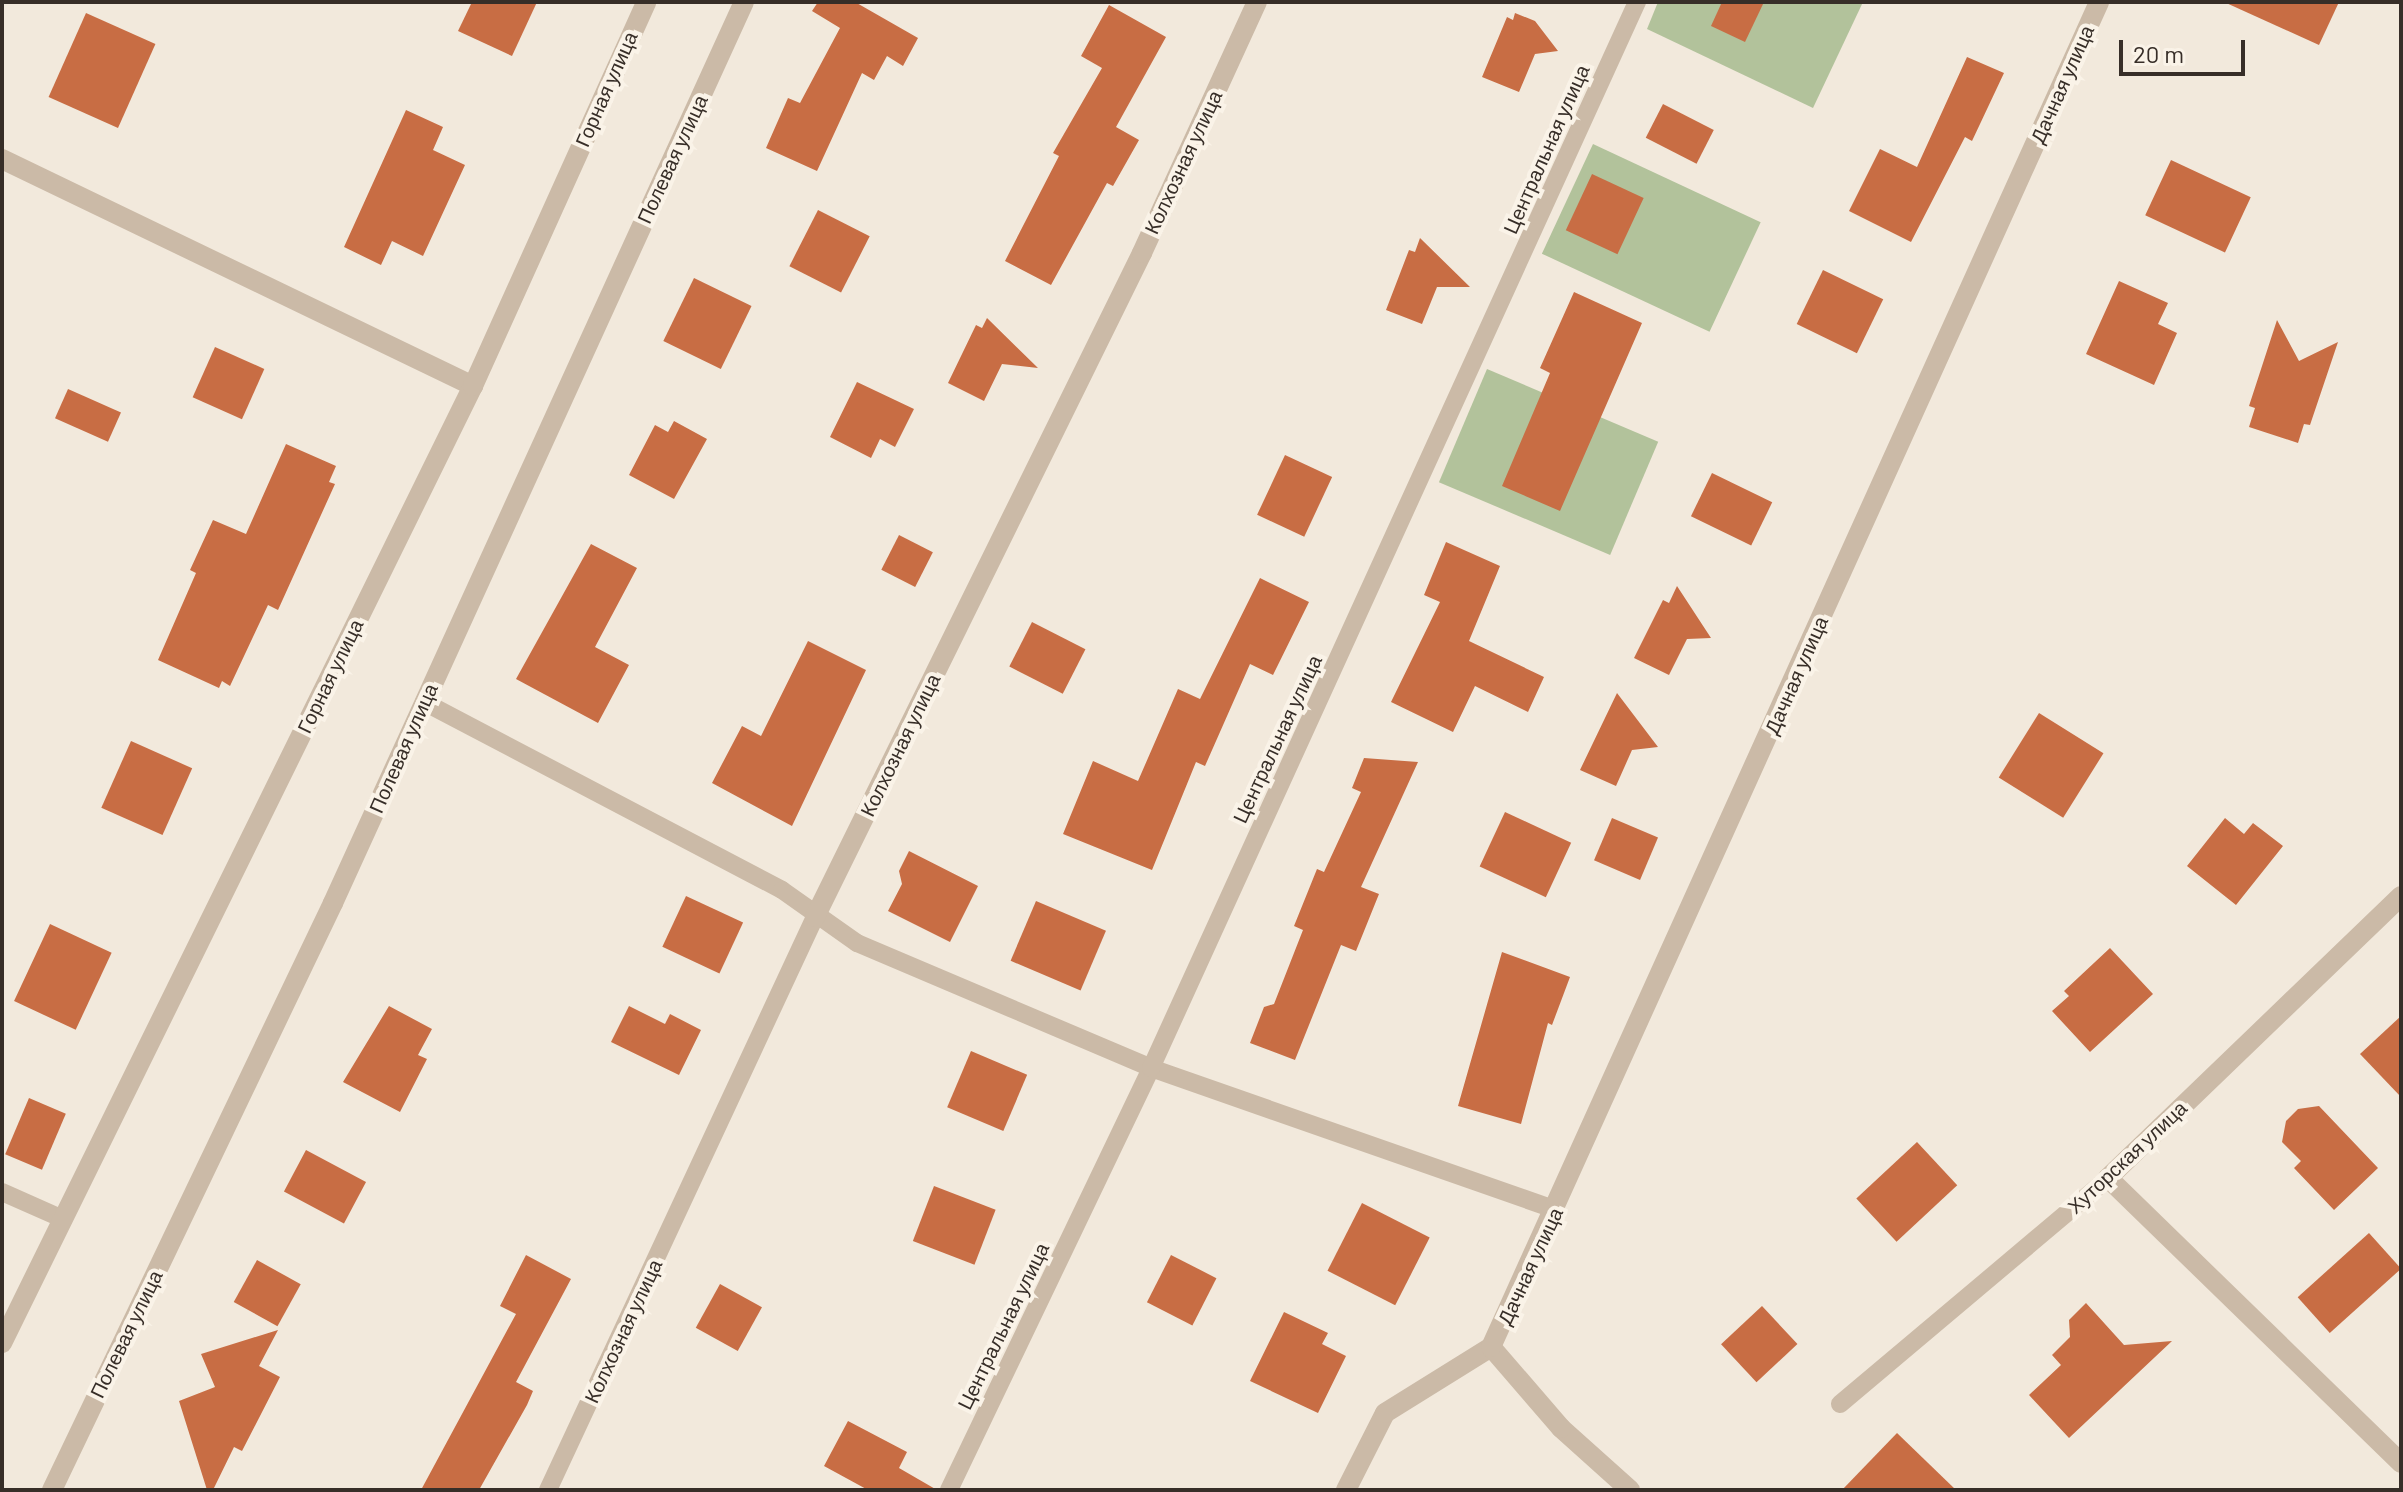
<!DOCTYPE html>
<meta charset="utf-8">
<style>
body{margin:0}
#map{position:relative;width:2403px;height:1492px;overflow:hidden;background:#f2e9dc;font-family:Barlow,sans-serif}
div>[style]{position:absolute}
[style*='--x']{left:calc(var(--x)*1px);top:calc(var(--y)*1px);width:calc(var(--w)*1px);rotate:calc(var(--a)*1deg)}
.green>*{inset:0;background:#b2c29b;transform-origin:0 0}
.building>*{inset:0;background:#c86d44;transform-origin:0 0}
.lane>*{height:18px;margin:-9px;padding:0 9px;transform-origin:9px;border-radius:9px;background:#cbbaa7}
.street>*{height:20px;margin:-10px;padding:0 10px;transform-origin:10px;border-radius:10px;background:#cbbaa7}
span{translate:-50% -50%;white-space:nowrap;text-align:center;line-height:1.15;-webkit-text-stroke:8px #faf3e8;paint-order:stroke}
.street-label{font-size:20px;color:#372e28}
.frame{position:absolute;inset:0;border:4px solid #372e28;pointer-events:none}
.scale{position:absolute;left:2119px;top:40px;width:126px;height:36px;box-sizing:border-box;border:4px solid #372e28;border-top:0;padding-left:10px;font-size:24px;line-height:28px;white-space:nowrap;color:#372e28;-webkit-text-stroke:6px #faf3e8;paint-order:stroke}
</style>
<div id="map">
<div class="green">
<i style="clip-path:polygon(1658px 2px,1863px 2px,1813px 108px,1647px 29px)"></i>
<i style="left:1593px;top:144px;width:185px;height:121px;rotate:25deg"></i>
<i style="left:1487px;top:369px;width:186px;height:123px;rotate:23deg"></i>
</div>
<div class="building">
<i style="clip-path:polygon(472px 2px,537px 2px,512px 56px,458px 31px)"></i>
<i style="clip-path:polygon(818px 2px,855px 2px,918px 38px,903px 66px,887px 56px,874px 80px,862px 73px,817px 171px,766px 148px,788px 98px,800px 103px,840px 28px,812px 11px)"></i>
<i style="clip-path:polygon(1722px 2px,1764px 2px,1745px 42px,1711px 26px)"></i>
<i style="clip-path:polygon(2224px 2px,2339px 2px,2319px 45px)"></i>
<i style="clip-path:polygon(1109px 5px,1166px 37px,1116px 127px,1139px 140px,1113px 186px,1107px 183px,1051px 285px,1005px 261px,1059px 156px,1053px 153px,1102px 68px,1081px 56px)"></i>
<i style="left:86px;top:13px;width:76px;height:92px;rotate:24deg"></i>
<i style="clip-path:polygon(1515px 13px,1535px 21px,1558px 51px,1535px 54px,1519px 92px,1482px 77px,1507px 17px,1513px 20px)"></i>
<i style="clip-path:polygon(1967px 57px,2004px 73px,1972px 141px,1965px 137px,1911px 242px,1849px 211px,1880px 149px,1917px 167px)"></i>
<i style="left:1663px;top:104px;width:57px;height:38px;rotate:27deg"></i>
<i style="clip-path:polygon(406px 110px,443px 127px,433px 150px,465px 165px,423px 256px,392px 241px,381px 265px,344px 247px)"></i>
<i style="left:2171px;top:160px;width:88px;height:61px;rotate:25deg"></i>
<i style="left:1592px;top:174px;width:57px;height:62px;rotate:25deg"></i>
<i style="left:818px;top:210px;width:58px;height:63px;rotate:27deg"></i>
<i style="clip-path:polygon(1420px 238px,1470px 287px,1437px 287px,1422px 324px,1386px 310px,1409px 250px,1415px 252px)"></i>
<i style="left:1823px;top:270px;width:67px;height:60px;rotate:26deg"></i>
<i style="left:694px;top:278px;width:64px;height:70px;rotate:26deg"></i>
<i style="clip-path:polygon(2119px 281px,2168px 303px,2158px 324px,2177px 333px,2154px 385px,2086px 354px)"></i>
<i style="clip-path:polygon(1574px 292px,1642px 323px,1560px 511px,1502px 486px,1550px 373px,1540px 368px)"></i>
<i style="clip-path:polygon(987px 318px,1038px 368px,1002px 364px,984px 401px,948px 383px,976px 325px,982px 328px)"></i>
<i style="clip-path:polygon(2277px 320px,2299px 361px,2338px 342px,2310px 425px,2304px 424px,2298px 443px,2249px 427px,2255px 408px,2249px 406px)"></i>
<i style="left:215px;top:347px;width:54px;height:55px;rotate:24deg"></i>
<i style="clip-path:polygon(857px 382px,914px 409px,895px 447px,880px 439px,871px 458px,830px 437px)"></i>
<i style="left:68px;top:389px;width:58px;height:32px;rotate:24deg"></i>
<i style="clip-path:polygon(674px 421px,707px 439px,674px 499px,629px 475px,655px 425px,668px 432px)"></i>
<i style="clip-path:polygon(286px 444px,336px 466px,329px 482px,335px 484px,278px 610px,268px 605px,230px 686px,222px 681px,219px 688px,158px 660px,196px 573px,190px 570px,213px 520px,246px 534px)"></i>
<i style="left:1285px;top:455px;width:52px;height:66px;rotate:25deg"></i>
<i style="left:1712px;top:473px;width:67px;height:48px;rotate:26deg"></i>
<i style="left:899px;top:535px;width:38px;height:39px;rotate:27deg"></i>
<i style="clip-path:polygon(1446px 542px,1500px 566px,1469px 641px,1544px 677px,1528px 712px,1475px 686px,1453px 732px,1391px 702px,1440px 602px,1424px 595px)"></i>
<i style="clip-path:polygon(591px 544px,637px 568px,595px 647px,629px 665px,598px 723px,516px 679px)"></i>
<i style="clip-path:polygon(1260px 578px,1309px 602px,1273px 675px,1250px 664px,1205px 766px,1196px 762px,1152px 870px,1063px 834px,1093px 761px,1138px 781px,1178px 689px,1200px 699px)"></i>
<i style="clip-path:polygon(1677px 586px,1711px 638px,1687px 639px,1669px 675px,1634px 658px,1663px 600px,1669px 603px)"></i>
<i style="left:1032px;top:622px;width:60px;height:50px;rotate:27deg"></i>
<i style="clip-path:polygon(808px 641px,866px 670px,792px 826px,712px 783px,742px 726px,761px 736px)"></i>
<i style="clip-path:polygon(1617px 693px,1658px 747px,1632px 750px,1616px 786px,1580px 770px)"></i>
<i style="left:2039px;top:713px;width:76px;height:76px;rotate:32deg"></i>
<i style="left:131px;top:741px;width:67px;height:73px;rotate:24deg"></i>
<i style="clip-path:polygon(1364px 758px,1418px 762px,1361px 887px,1379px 894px,1356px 951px,1341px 945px,1295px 1060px,1250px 1043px,1264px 1007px,1274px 1004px,1303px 930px,1294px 926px,1317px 869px,1324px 872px,1361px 792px,1352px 788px)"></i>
<i style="left:1505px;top:812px;width:73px;height:60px;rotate:25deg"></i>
<i style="left:1612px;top:818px;width:50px;height:46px;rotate:23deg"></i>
<i style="clip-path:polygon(2225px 818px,2244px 834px,2253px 823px,2283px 846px,2236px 905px,2187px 866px)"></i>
<i style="clip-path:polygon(909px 851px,978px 886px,950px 942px,888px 911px,902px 884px,899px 871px)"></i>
<i style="left:686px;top:896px;width:63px;height:56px;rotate:25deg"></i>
<i style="left:1036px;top:901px;width:76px;height:65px;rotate:23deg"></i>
<i style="left:50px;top:924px;width:68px;height:85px;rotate:25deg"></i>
<i style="clip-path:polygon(2110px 948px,2153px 994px,2090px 1052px,2052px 1011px,2069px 996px,2064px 991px)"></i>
<i style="clip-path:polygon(1502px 952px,1570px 977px,1552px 1025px,1548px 1023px,1521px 1124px,1458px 1106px)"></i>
<i style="clip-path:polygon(389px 1006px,432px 1029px,418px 1055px,427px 1059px,400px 1112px,343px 1082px)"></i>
<i style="clip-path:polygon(629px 1006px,665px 1024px,670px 1014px,701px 1030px,679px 1075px,611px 1042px)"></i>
<i style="clip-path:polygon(2401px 1016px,2401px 1097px,2360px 1054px)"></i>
<i style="left:971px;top:1051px;width:61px;height:61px;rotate:23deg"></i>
<i style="left:29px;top:1098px;width:40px;height:61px;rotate:23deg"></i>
<i style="clip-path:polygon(2319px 1106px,2378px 1168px,2334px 1210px,2294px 1168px,2301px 1161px,2282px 1142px,2286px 1121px,2298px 1109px)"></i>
<i style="left:1917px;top:1142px;width:59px;height:83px;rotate:47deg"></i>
<i style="left:306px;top:1150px;width:68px;height:47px;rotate:28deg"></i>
<i style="left:934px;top:1186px;width:66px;height:59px;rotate:21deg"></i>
<i style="left:1362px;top:1203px;width:76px;height:76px;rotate:27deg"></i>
<i style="left:2369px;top:1233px;width:48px;height:96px;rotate:48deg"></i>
<i style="clip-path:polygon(526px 1255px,571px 1279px,516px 1382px,533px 1391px,527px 1405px,479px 1490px,421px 1490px,516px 1314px,500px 1306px)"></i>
<i style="left:1171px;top:1255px;width:51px;height:53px;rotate:27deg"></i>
<i style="left:257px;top:1260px;width:50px;height:48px;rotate:29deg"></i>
<i style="left:720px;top:1284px;width:48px;height:50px;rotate:29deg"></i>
<i style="clip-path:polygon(2086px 1303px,2124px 1345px,2172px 1341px,2069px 1438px,2029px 1395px,2061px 1365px,2052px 1355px,2070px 1337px,2069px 1320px)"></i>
<i style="left:1762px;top:1306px;width:52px;height:56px;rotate:47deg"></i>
<i style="clip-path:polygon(1284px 1312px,1328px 1333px,1322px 1344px,1346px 1356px,1318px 1413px,1250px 1381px)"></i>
<i style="clip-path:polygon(278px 1330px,259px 1366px,280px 1377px,242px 1451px,234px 1447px,213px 1490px,207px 1490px,179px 1401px,215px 1387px,201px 1354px)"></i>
<i style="clip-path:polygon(848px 1421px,907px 1452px,899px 1468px,937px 1490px,868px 1490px,824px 1466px)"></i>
<i style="clip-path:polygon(1897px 1433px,1956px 1490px,1842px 1490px)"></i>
</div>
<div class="lane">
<i style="--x:424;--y:702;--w:404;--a:27.7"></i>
<i style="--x:782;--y:890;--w:92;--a:35.2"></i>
<i style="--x:857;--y:943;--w:319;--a:23"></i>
<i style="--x:1151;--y:1068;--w:429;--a:19.3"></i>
<i style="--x:2;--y:1192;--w:67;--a:23.9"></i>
<i style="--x:1840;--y:1404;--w:351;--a:-40.1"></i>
<i style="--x:548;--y:1490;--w:632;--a:-65.02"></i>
<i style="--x:949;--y:1490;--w:468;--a:-64.4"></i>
<i style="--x:1151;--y:1068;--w:1172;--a:-65.49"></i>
</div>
<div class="street">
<i style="--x:2;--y:159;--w:523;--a:25.73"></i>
<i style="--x:2401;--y:896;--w:407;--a:136.1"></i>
<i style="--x:2108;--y:1178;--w:409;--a:44.2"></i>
<i style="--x:815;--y:917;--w:740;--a:-63.78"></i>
<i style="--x:1142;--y:253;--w:276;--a:-65.4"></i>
<i style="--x:2;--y:1343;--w:1067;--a:-63.8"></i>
<i style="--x:473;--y:386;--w:421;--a:-65.7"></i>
<i style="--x:52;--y:1490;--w:651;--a:-64.42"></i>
<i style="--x:333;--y:903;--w:990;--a:-65.48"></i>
<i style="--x:1346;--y:1490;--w:86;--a:-63.1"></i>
<i style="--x:1385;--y:1413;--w:125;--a:-31.9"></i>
<i style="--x:1630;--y:1490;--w:93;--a:-138.1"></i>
<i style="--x:1561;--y:1428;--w:107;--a:-130.8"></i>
<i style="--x:1491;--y:1347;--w:1476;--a:-65.67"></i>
</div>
<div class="street-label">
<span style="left:2062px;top:84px;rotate:-66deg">Дачная улица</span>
<span style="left:606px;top:89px;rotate:-66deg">Горная улица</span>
<span style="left:1546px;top:149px;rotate:-66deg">Центральная улица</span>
<span style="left:672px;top:159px;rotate:-65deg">Полевая улица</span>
<span style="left:1183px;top:162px;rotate:-65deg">Колхозная улица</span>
<span style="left:1796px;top:675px;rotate:-66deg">Дачная улица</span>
<span style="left:330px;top:676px;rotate:-64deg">Горная улица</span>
<span style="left:1277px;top:739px;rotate:-65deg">Центральная улица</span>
<span style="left:900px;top:745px;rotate:-64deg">Колхозная улица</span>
<span style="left:403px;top:748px;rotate:-66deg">Полевая улица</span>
<span style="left:2127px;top:1157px;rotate:-43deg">Хуторская улица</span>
<span style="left:1530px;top:1266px;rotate:-65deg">Дачная улица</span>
<span style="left:1003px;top:1326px;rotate:-64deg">Центральная улица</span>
<span style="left:623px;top:1331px;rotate:-65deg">Колхозная улица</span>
<span style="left:126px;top:1334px;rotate:-64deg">Полевая улица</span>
</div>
<div class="frame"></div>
<div class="scale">20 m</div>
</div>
